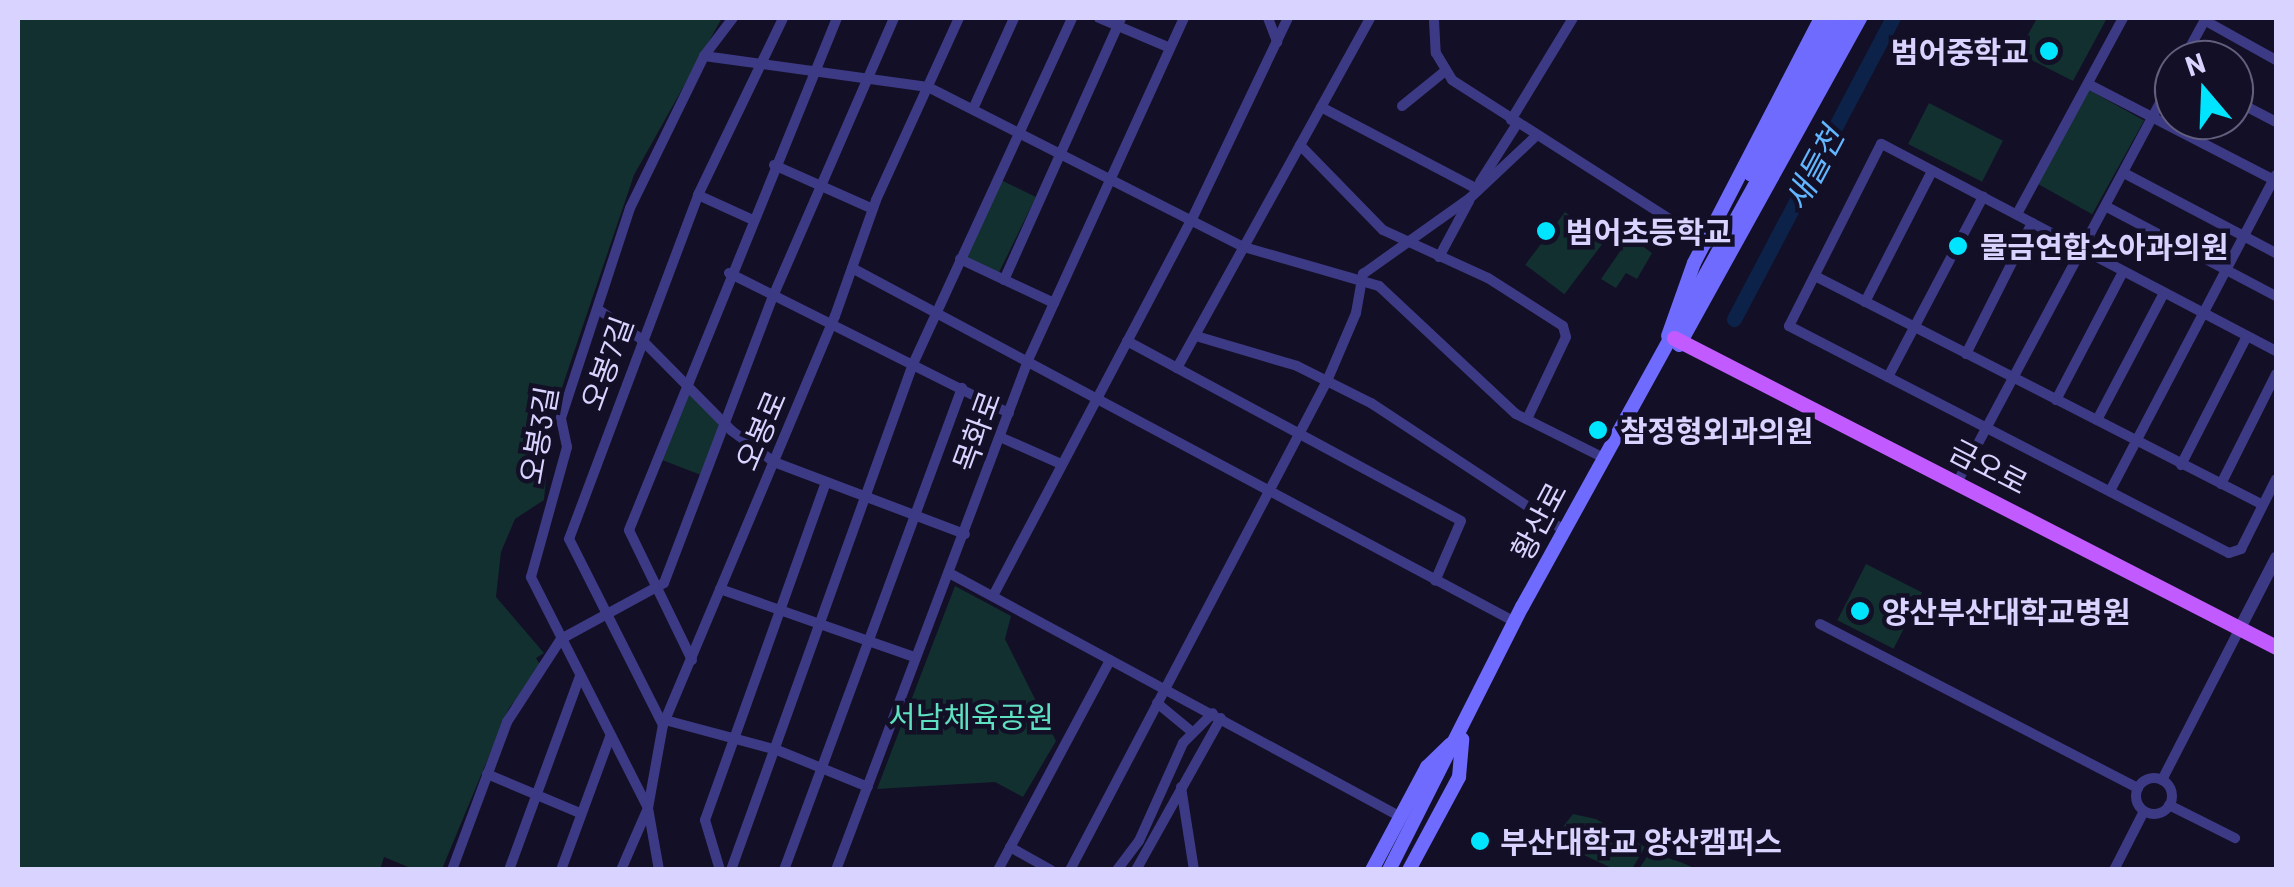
<!DOCTYPE html>
<meta charset="utf-8">
<style>
body{margin:0}
#map{position:relative;width:2294px;height:887px;overflow:hidden;background:#130f26;font-family:Barlow,"Noto Sans KR",sans-serif}
div>[style]{position:absolute}
[style*='--x']{left:calc(var(--x)*1px);top:calc(var(--y)*1px);width:calc(var(--w)*1px);rotate:calc(var(--a)*1deg)}
.green>*{inset:0;background:#12302f;transform-origin:0 0}
.river>*{height:15px;margin:-7.5px;padding:0 7.5px;transform-origin:7.5px;border-radius:7.5px;background:#0c2248}
.minor>*{height:10px;margin:-5px;padding:0 5px;transform-origin:5px;border-radius:5px;background:#3d3a85}
.minor>.ring{margin:-5px;padding:0;box-sizing:content-box;background:none;border:10px solid #3d3a85;border-radius:50%}
.tertiary>*{height:12px;margin:-6px;padding:0 6px;transform-origin:6px;border-radius:6px;background:#3d3a85}
.secondary>*{height:14px;margin:-7px;padding:0 7px;transform-origin:7px;border-radius:7px;background:#6f6bff}
.primary>*{height:15px;margin:-7.5px;padding:0 7.5px;transform-origin:7.5px;border-radius:7.5px;background:#c25bff}
.dots>*{width:28px;height:28px;translate:-50% -50%;box-sizing:border-box;border:5px solid #130f26;border-radius:50%}
span{translate:-50% -50%;white-space:nowrap;text-align:center;line-height:1.15;-webkit-text-stroke:9px #130f26;paint-order:stroke}
.poi-label{font-size:30px;color:#d9d4ff;font-weight:700}
.right{translate:-100% -50%;text-align:right}
.left{translate:0 -50%;text-align:left}
.street-label{font-size:30px;color:#d9d4ff}
.park-label{font-size:30px;color:#5fe0c0}
.water-label{font-size:32px;color:#62b6ff;font-style:italic}
.frame{position:absolute;inset:0;border:20px solid #d9d4ff;pointer-events:none}
.north{position:absolute;left:2154px;top:40px;width:100px;height:100px;box-sizing:border-box;background:#130f26;border:2px solid #625e7d;border-radius:50%;rotate:341deg;font-size:28px;font-weight:700;line-height:40px;text-align:center;color:#d9d4ff}
.north::after{content:'';display:block;margin:auto;width:35px;height:45px;background:#00e5ff;clip-path:polygon(50% 0,100% 100%,50% 72%,0 100%)}
</style>
<div id="map">
<div class="green">
<i style="clip-path:polygon(18px 18px,722px 18px,634px 175px,551px 420px,544px 500px,515px 519px,501px 552px,496px 597px,544px 653px,536px 658px,542px 668px,509px 708px,442px 869px,413px 869px,384px 857px,380px 870px,18px 869px)"></i>
<i style="clip-path:polygon(2037px 18px,2107px 18px,2073px 81px,2018px 53px)"></i>
<i style="left:2089px;top:90px;width:63px;height:107px;rotate:29deg"></i>
<i style="left:1929px;top:103px;width:83px;height:46px;rotate:27deg"></i>
<i style="left:999px;top:179px;width:41px;height:85px;rotate:26deg"></i>
<i style="left:1565px;top:212px;width:49px;height:66px;rotate:37deg"></i>
<i style="clip-path:polygon(1630px 237px,1652px 253px,1637px 279px,1626px 273px,1616px 288px,1601px 279px)"></i>
<i style="clip-path:polygon(687px 392px,720px 424px,701px 475px,662px 460px)"></i>
<i style="left:1866px;top:564px;width:63px;height:63px;rotate:27deg"></i>
<i style="clip-path:polygon(955px 586px,1011px 616px,1005px 639px,1056px 741px,1023px 797px,995px 782px,877px 789px)"></i>
<i style="clip-path:polygon(1573px 814px,1596px 819px,1645px 847px,1632px 869px,1614px 869px,1564px 846px,1562px 828px)"></i>
<i style="clip-path:polygon(1650px 852px,1683px 863px,1696px 869px,1639px 869px)"></i>
</div>
<div class="river">
<i style="--x:1734;--y:319;--w:340;--a:-62.2"></i>
</div>
<div class="minor">
<i style="--x:1099;--y:18;--w:77;--a:22.9"></i>
<i style="--x:1268;--y:18;--w:26;--a:69"></i>
<i style="--x:1434;--y:20;--w:33;--a:87"></i>
<i style="--x:1436;--y:53;--w:31;--a:59"></i>
<i style="--x:1452;--y:80;--w:304;--a:32.6"></i>
<i style="--x:2204;--y:20;--w:82;--a:29.1"></i>
<i style="--x:704;--y:56;--w:226;--a:7.9"></i>
<i style="--x:928;--y:87;--w:354;--a:26.9"></i>
<i style="--x:1244;--y:247;--w:141;--a:16.1"></i>
<i style="--x:1379;--y:286;--w:187;--a:43.1"></i>
<i style="--x:1516;--y:414;--w:98;--a:26.6"></i>
<i style="--x:2183;--y:60;--w:48;--a:-61.3"></i>
<i style="--x:2088;--y:84;--w:212;--a:27.3"></i>
<i style="--x:2234;--y:100;--w:47;--a:27.6"></i>
<i style="--x:1402;--y:106;--w:55;--a:-39.1"></i>
<i style="--x:1321;--y:107;--w:178;--a:27.7"></i>
<i style="--x:973;--y:109;--w:100;--a:-65.7"></i>
<i style="--x:1511;--y:120;--w:119;--a:-58.7"></i>
<i style="--x:1300;--y:145;--w:119;--a:45.7"></i>
<i style="--x:1383;--y:230;--w:115;--a:24.6"></i>
<i style="--x:1488;--y:278;--w:89;--a:32.6"></i>
<i style="--x:1563;--y:326;--w:11;--a:75"></i>
<i style="--x:1566;--y:337;--w:91;--a:115.4"></i>
<i style="--x:774;--y:165;--w:108;--a:24"></i>
<i style="--x:2124;--y:173;--w:172;--a:27.8"></i>
<i style="--x:1480;--y:182;--w:69;--a:-57.5"></i>
<i style="--x:698;--y:195;--w:58;--a:24.4"></i>
<i style="--x:2107;--y:207;--w:191;--a:27.8"></i>
<i style="--x:2017;--y:214;--w:223;--a:-61.6"></i>
<i style="--x:1439;--y:257;--w:64;--a:-61.8"></i>
<i style="--x:960;--y:259;--w:104;--a:25.1"></i>
<i style="--x:852;--y:268;--w:752;--a:28.1"></i>
<i style="--x:729;--y:273;--w:313;--a:26.6"></i>
<i style="--x:1815;--y:276;--w:503;--a:27.07"></i>
<i style="--x:1004;--y:280;--w:287;--a:-65.9"></i>
<i style="--x:1865;--y:302;--w:147;--a:-62.9"></i>
<i style="--x:599;--y:310;--w:51;--a:34.6"></i>
<i style="--x:641;--y:339;--w:129;--a:45.3"></i>
<i style="--x:732;--y:431;--w:52;--a:36.4"></i>
<i style="--x:774;--y:462;--w:204;--a:20.7"></i>
<i style="--x:1196;--y:336;--w:105;--a:16.5"></i>
<i style="--x:1297;--y:366;--w:83;--a:26.6"></i>
<i style="--x:1371;--y:403;--w:232;--a:33.4"></i>
<i style="--x:1127;--y:341;--w:379;--a:28.3"></i>
<i style="--x:1461;--y:521;--w:65;--a:113.4"></i>
<i style="--x:2276;--y:351;--w:446;--a:-152.3"></i>
<i style="--x:1881;--y:144;--w:204;--a:116.8"></i>
<i style="--x:1789;--y:326;--w:495;--a:27.3"></i>
<i style="--x:2229;--y:553;--w:13;--a:-18"></i>
<i style="--x:2241;--y:549;--w:78;--a:-63.4"></i>
<i style="--x:1966;--y:354;--w:147;--a:-63.3"></i>
<i style="--x:1177;--y:368;--w:400;--a:-61.1"></i>
<i style="--x:1888;--y:377;--w:204;--a:-62.2"></i>
<i style="--x:2056;--y:400;--w:144;--a:-62.4"></i>
<i style="--x:2097;--y:420;--w:144;--a:-62.2"></i>
<i style="--x:1000;--y:437;--w:67;--a:23.9"></i>
<i style="--x:2181;--y:465;--w:145;--a:-62.9"></i>
<i style="--x:1958;--y:481;--w:458;--a:-61.9"></i>
<i style="--x:2221;--y:484;--w:123;--a:-63.4"></i>
<i style="--x:2110;--y:491;--w:357;--a:-62.3"></i>
<i style="--x:951;--y:574;--w:511;--a:28.37"></i>
<i style="--x:720;--y:589;--w:202;--a:19.3"></i>
<i style="--x:993;--y:596;--w:426;--a:-62.2"></i>
<i style="--x:1192;--y:219;--w:223;--a:-64.5"></i>
<i style="--x:1820;--y:624;--w:358;--a:27.3"></i>
<i style="--x:692;--y:660;--w:144;--a:-115.9"></i>
<i style="--x:629;--y:530;--w:553;--a:-67.89"></i>
<i style="--x:1157;--y:703;--w:44;--a:39.5"></i>
<i style="--x:665;--y:720;--w:116;--a:15"></i>
<i style="--x:777;--y:750;--w:98;--a:22.1"></i>
<i style="--x:663;--y:725;--w:208;--a:-116.8"></i>
<i style="--x:569;--y:539;--w:367;--a:-69.4"></i>
<i style="--x:698;--y:195;--w:196;--a:-64.3"></i>
<i style="--x:487;--y:774;--w:101;--a:22.8"></i>
<i class="ring" style="left:2136px;top:778px;width:26px;height:26px"></i>
<i style="--x:2162;--y:780;--w:171;--a:-62.8"></i>
<i style="--x:1181;--y:787;--w:84;--a:81.1"></i>
<i style="--x:2169;--y:805;--w:74;--a:26.6"></i>
<i style="--x:1010;--y:847;--w:47;--a:29.3"></i>
<i style="--x:452;--y:870;--w:158;--a:-69.6"></i>
<i style="--x:507;--y:722;--w:99;--a:-57"></i>
<i style="--x:561;--y:639;--w:117;--a:-28.5"></i>
<i style="--x:664;--y:583;--w:309;--a:-69.2"></i>
<i style="--x:774;--y:294;--w:301;--a:-66.5"></i>
<i style="--x:509;--y:870;--w:207;--a:-69.9"></i>
<i style="--x:561;--y:870;--w:142;--a:-69.8"></i>
<i style="--x:621;--y:870;--w:68;--a:-66.5"></i>
<i style="--x:648;--y:808;--w:259;--a:-116.9"></i>
<i style="--x:531;--y:577;--w:135;--a:-74.5"></i>
<i style="--x:567;--y:447;--w:30;--a:-102"></i>
<i style="--x:561;--y:418;--w:221;--a:-71.8"></i>
<i style="--x:630;--y:208;--w:169;--a:-64"></i>
<i style="--x:704;--y:56;--w:48;--a:-52.7"></i>
<i style="--x:659;--y:870;--w:63;--a:-100.1"></i>
<i style="--x:648;--y:808;--w:84;--a:-79.8"></i>
<i style="--x:663;--y:725;--w:444;--a:-67.2"></i>
<i style="--x:835;--y:316;--w:123;--a:-70.5"></i>
<i style="--x:876;--y:200;--w:200;--a:-65.5"></i>
<i style="--x:720;--y:870;--w:52;--a:-106.7"></i>
<i style="--x:705;--y:820;--w:359;--a:-70.3"></i>
<i style="--x:731;--y:870;--w:538;--a:-70.22"></i>
<i style="--x:913;--y:364;--w:381;--a:-65.3"></i>
<i style="--x:784;--y:870;--w:514;--a:-69.73"></i>
<i style="--x:836;--y:870;--w:547;--a:-69.35"></i>
<i style="--x:1029;--y:358;--w:374;--a:-65.5"></i>
<i style="--x:998;--y:870;--w:238;--a:-61.9"></i>
<i style="--x:1070;--y:870;--w:552;--a:-62.28"></i>
<i style="--x:1327;--y:381;--w:74;--a:-66.9"></i>
<i style="--x:1356;--y:313;--w:40;--a:-80"></i>
<i style="--x:1363;--y:274;--w:131;--a:-35.4"></i>
<i style="--x:1470;--y:198;--w:91;--a:-43.2"></i>
<i style="--x:1117;--y:870;--w:36;--a:-53"></i>
<i style="--x:1139;--y:841;--w:107;--a:-65.8"></i>
<i style="--x:1183;--y:743;--w:42;--a:-45"></i>
<i style="--x:1136;--y:870;--w:174;--a:-60.8"></i>
<i style="--x:2114;--y:870;--w:66;--a:-63"></i>
</div>
<div class="tertiary">
<i style="--x:2240;--y:628;--w:79;--a:-62.8"></i>
</div>
<div class="secondary">
<i style="--x:1750;--y:174;--w:177;--a:-61.7"></i>
<i style="--x:1668;--y:336;--w:77;--a:-70.4"></i>
<i style="--x:1694;--y:263;--w:276;--a:-62.6"></i>
<i style="--x:1679;--y:345;--w:374;--a:-61"></i>
<i style="--x:1372;--y:870;--w:117;--a:-61.9"></i>
<i style="--x:1427;--y:767;--w:33;--a:-44"></i>
<i style="--x:1389;--y:870;--w:295;--a:-63.2"></i>
<i style="--x:1522;--y:607;--w:673;--a:-61.11"></i>
<i style="--x:1409;--y:870;--w:106;--a:-61.7"></i>
<i style="--x:1459;--y:777;--w:38;--a:-85"></i>
</div>
<div class="primary">
<i style="--x:1674;--y:338;--w:677;--a:27.17"></i>
</div>
<div class="dots">
<i style="left:2049px;top:51px;background:#00e5ff"></i>
<i style="left:1546px;top:231px;background:#00e5ff"></i>
<i style="left:1958px;top:246px;background:#00e5ff"></i>
<i style="left:1598px;top:430px;background:#00e5ff"></i>
<i style="left:1860px;top:611px;background:#00e5ff"></i>
<i style="left:1480px;top:841px;background:#00e5ff"></i>
</div>
<div class="poi-label">
<span class="right" style="left:2029px;top:51px">범어중학교</span>
<span class="left" style="left:1566px;top:231px">범어초등학교</span>
<span class="left" style="left:1980px;top:246px">물금연합소아과의원</span>
<span class="left" style="left:1620px;top:430px">참정형외과의원</span>
<span class="left" style="left:1882px;top:611px">양산부산대학교병원</span>
<span class="left" style="left:1500px;top:841px">부산대학교 양산캠퍼스</span>
</div>
<div class="street-label">
<span style="left:606px;top:363px;rotate:-70deg">오봉7길</span>
<span style="left:760px;top:430px;rotate:-67deg">오봉로</span>
<span style="left:976px;top:431px;rotate:-70deg">목화로</span>
<span style="left:538px;top:435px;rotate:-80deg">오봉3길</span>
<span style="left:1989px;top:466px;rotate:27deg">금오로</span>
<span style="left:1538px;top:521px;rotate:-62deg">황산로</span>
</div>
<div class="park-label">
<span style="left:971px;top:716px">서남체육공원</span>
</div>
<div class="water-label">
<span style="left:1813px;top:168px;rotate:-62deg">새들천</span>
</div>
<div class="frame"></div>
<div class="north">N</div>
</div>
